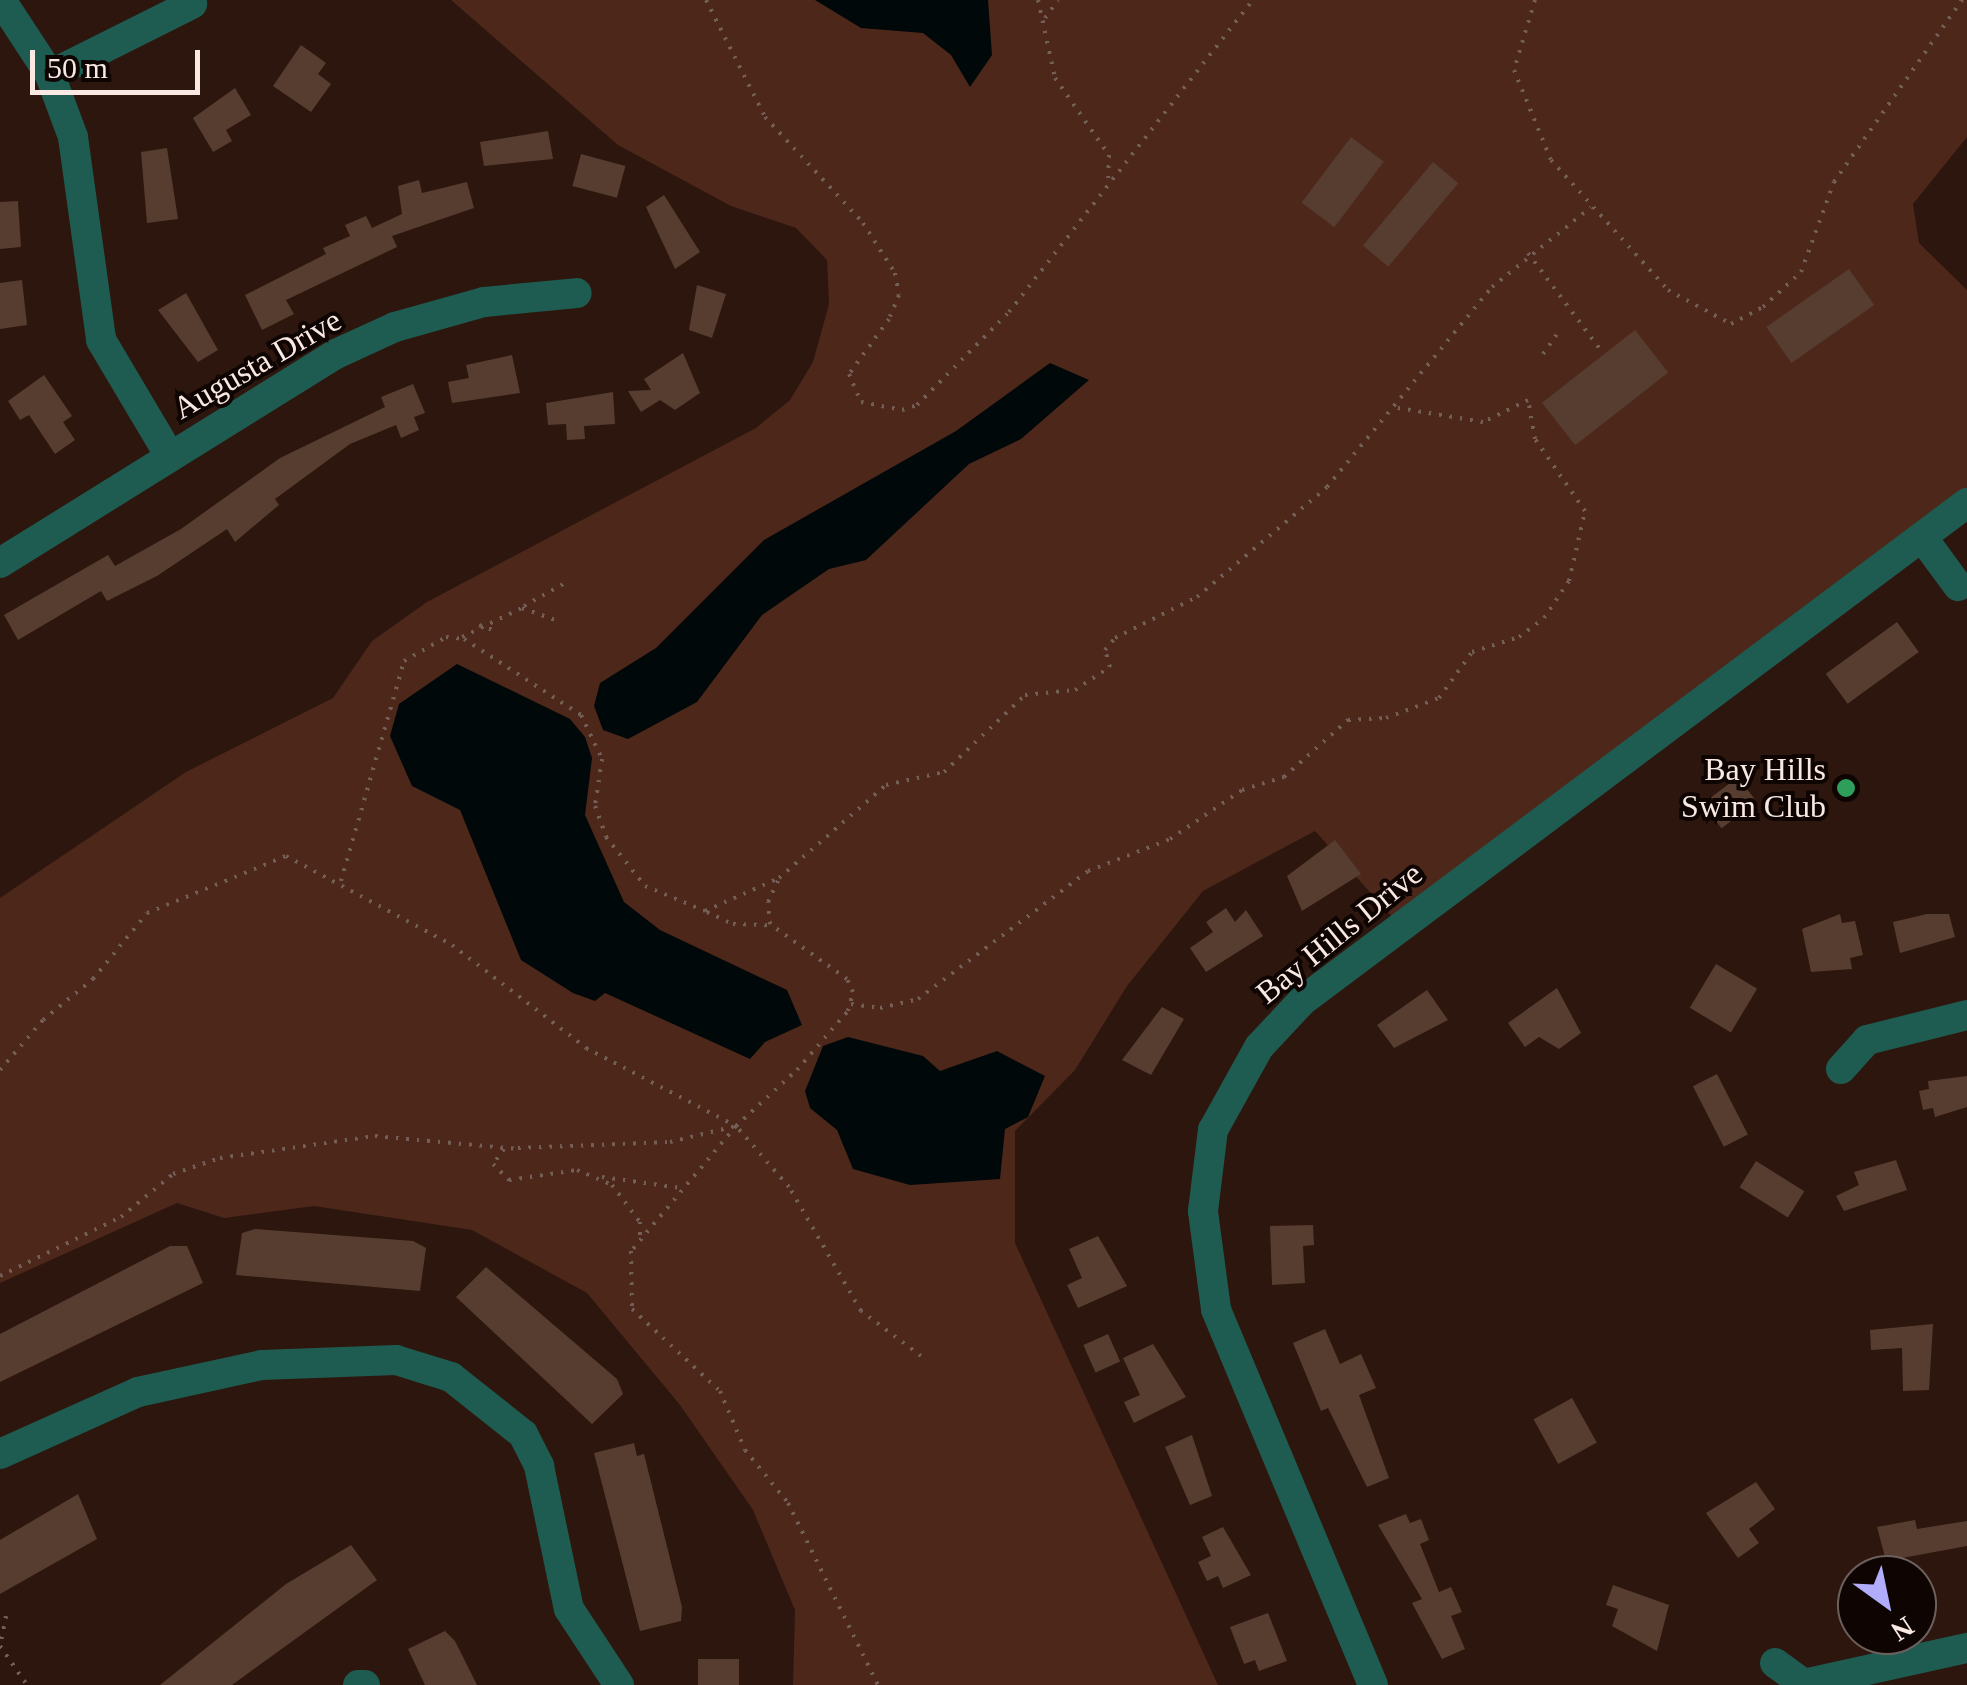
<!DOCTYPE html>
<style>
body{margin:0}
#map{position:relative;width:1967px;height:1685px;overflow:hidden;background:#2d160d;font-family:Georgia,serif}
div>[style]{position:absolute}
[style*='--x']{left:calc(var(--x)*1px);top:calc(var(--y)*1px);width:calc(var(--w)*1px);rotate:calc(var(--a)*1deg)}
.green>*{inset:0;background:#4c271a}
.water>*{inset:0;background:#010809}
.building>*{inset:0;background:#563d30;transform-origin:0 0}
.path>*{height:4px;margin-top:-2px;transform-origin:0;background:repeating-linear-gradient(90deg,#745f57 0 2.5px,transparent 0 10.5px)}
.minor>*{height:30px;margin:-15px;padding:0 15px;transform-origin:15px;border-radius:15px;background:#1e5c51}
.dots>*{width:28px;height:28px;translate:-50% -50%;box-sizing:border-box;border:5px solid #0e0503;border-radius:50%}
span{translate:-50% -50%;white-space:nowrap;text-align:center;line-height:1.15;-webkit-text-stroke:8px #0e0503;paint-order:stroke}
.street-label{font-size:32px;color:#fae9e3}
.poi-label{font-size:32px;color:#fae9e3}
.right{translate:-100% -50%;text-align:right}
.north{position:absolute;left:1837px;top:1555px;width:100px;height:100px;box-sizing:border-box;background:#0e0503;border:2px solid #6c605d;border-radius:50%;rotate:147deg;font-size:28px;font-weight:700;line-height:40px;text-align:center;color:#fae9e3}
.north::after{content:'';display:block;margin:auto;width:35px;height:45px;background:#b1adfa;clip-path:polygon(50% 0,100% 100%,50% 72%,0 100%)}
.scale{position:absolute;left:30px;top:50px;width:170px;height:45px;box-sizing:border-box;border:5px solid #fae9e3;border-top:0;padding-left:12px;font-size:30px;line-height:35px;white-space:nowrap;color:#fae9e3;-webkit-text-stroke:8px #0e0503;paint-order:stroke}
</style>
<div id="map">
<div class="green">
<i style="clip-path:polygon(451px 0,1967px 0,1967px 137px,1913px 204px,1919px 243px,1967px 290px,1967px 503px,1840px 580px,1395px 920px,1315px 831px,1203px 891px,1127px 986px,1075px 1070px,1015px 1131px,1015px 1243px,1218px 1685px,793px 1685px,795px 1610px,753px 1510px,680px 1405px,587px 1293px,472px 1230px,314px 1206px,224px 1218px,177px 1203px,0 1283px,0 898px,186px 772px,333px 698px,372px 641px,427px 602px,756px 428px,790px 400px,813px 362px,829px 304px,827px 260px,796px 228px,731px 206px,618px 145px)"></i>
</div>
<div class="water">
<i style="clip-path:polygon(815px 0,988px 0,992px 55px,970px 87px,951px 55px,923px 33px,861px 28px)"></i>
<i style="clip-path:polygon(1050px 363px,1089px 380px,1021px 439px,969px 464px,866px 560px,829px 569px,762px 615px,697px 702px,628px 739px,603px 730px,594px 706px,600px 683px,656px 648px,764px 540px,956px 431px)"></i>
<i style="clip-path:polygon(457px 664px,570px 719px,585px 737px,592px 758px,585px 815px,624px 902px,660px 930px,787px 990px,802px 1025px,765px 1042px,750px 1059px,605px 993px,595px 1001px,573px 993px,521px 960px,460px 810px,412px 786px,390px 736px,399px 704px)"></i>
<i style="clip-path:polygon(848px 1037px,923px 1056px,940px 1071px,997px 1051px,1045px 1076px,1028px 1117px,1005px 1129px,1000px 1179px,910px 1185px,853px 1169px,837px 1130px,810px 1108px,805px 1091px,823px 1046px)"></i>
</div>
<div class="building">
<i style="clip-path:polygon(301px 45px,326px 63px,318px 74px,331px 84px,311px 112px,273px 86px)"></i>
<i style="clip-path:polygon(235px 88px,251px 115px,226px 130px,232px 141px,213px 152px,193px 118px)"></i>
<i style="clip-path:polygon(548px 131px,553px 159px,484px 166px,480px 142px)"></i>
<i style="left:1351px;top:137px;width:41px;height:82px;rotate:37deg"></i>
<i style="clip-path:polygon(167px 148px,178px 219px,147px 223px,141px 152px)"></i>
<i style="left:581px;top:154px;width:46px;height:33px;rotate:15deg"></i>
<i style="left:1433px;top:162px;width:33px;height:109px;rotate:40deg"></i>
<i style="clip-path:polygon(419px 180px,422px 193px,467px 182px,474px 208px,392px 236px,397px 247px,286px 300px,294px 314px,262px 330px,245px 295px,326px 254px,323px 248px,350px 236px,345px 225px,366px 216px,372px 228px,402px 214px,398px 186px)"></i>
<i style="clip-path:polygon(664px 195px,700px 252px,675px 269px,646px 207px)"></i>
<i style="clip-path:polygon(18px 201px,21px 247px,0 249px,0 202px)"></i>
<i style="left:1849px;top:269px;width:44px;height:101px;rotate:55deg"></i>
<i style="clip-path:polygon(22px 280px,27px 325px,0 329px,0 283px)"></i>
<i style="clip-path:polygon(697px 285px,726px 294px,712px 338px,689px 330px)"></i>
<i style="clip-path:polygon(186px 293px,218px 350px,198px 362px,158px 310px)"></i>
<i style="left:1635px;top:330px;width:54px;height:118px;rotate:52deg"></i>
<i style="clip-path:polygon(683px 353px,700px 393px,675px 410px,660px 400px,641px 412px,628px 391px,651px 390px,644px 379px)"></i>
<i style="clip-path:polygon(512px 355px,520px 393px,452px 403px,448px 382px,469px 378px,466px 365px)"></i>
<i style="clip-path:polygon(44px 375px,72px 416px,63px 422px,75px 440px,55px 454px,29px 415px,20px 420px,8px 401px)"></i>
<i style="clip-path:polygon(413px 384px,425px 413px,414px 417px,419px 430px,401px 438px,396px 425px,350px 444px,275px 499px,279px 505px,235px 542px,227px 529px,157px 576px,107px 601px,101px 591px,18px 640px,4px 615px,108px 555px,115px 566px,181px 529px,280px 458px,385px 407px,381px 397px)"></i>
<i style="clip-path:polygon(613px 392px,615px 424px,584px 426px,585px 439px,567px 440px,566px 424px,548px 425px,546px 403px)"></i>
<i style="left:1897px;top:622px;width:37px;height:88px;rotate:54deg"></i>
<i style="left:1738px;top:777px;width:31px;height:44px;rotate:53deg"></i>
<i style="clip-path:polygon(1335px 840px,1361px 874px,1302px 911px,1287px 876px)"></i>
<i style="clip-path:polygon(1226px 908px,1235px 922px,1246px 910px,1263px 936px,1206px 972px,1190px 948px,1213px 932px,1206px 922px)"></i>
<i style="clip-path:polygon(1840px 914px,1842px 923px,1855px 921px,1863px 955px,1850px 958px,1852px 969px,1811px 972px,1802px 929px)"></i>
<i style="clip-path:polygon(1927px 914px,1949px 914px,1955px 937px,1900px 953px,1893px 922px)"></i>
<i style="left:1716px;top:964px;width:48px;height:51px;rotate:31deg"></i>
<i style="clip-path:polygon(1557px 988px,1581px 1033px,1559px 1049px,1539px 1037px,1525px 1047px,1508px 1023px)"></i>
<i style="clip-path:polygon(1427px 990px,1448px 1020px,1394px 1048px,1377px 1025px)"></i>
<i style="clip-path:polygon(1162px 1007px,1184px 1019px,1151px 1075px,1122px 1060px)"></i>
<i style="left:1717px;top:1074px;width:68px;height:27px;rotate:63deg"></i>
<i style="clip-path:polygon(1967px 1076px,1967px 1107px,1935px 1117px,1933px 1108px,1923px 1110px,1919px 1091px,1929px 1089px,1928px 1081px)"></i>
<i style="clip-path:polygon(1896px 1160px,1907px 1190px,1844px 1211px,1836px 1196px,1859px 1185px,1854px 1172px)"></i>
<i style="left:1756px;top:1161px;width:57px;height:31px;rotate:32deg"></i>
<i style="clip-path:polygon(1313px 1225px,1314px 1245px,1303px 1246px,1305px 1283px,1272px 1285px,1270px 1226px)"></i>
<i style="clip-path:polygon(255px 1229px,413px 1241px,426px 1248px,420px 1291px,236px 1275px,242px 1233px)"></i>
<i style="clip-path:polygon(1098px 1236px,1127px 1286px,1078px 1308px,1067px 1285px,1082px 1278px,1069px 1249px)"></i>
<i style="clip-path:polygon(170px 1246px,187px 1246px,203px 1283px,0 1382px,0 1334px)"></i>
<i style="clip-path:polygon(486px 1267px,617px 1379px,623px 1394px,592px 1424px,456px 1297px)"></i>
<i style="clip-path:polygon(1933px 1324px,1929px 1390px,1903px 1391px,1902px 1348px,1871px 1350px,1870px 1330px)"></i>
<i style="clip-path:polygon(1325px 1329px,1340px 1364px,1361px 1354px,1376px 1388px,1359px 1395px,1389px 1478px,1367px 1487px,1328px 1408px,1321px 1411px,1293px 1343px)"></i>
<i style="left:1108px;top:1334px;width:30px;height:27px;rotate:66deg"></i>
<i style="clip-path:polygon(1153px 1344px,1186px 1397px,1134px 1423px,1124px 1402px,1140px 1395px,1123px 1358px)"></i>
<i style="left:1572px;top:1398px;width:51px;height:44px;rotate:61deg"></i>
<i style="clip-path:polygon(1192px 1435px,1212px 1496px,1190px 1505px,1165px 1447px)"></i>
<i style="clip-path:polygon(634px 1443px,637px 1456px,644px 1454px,682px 1607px,681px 1621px,640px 1631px,594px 1453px)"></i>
<i style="clip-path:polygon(1756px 1482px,1775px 1509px,1749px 1529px,1759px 1543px,1738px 1558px,1706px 1513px)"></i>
<i style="clip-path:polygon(78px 1494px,97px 1539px,0 1594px,0 1540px)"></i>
<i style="clip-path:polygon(1406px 1514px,1410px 1523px,1421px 1519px,1429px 1540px,1420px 1544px,1439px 1592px,1451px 1587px,1462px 1612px,1451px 1616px,1465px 1649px,1442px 1659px,1412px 1603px,1422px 1599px,1378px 1525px)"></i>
<i style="clip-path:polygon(1915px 1520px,1917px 1529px,1967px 1521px,1967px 1546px,1886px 1561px,1877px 1527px)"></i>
<i style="clip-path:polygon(1223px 1527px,1251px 1575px,1223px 1588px,1218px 1576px,1207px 1581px,1198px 1562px,1211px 1556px,1202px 1537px)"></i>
<i style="clip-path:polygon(351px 1545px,377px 1580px,232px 1685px,160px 1685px,286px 1584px)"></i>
<i style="clip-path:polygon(1613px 1585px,1669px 1605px,1657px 1651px,1612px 1626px,1618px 1609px,1606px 1605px)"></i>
<i style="clip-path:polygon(1268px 1613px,1287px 1661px,1259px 1671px,1255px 1660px,1244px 1664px,1230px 1627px)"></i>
<i style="clip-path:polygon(445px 1631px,455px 1641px,477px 1685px,425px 1685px,408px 1649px)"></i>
<i style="left:698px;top:1659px;width:41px;height:26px"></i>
</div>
<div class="path">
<i style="--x:706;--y:0;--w:131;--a:63.2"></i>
<i style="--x:765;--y:117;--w:144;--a:47.2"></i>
<i style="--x:863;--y:223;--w:59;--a:57.4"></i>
<i style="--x:895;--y:273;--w:22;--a:80"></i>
<i style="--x:899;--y:295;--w:26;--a:113"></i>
<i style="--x:889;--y:319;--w:68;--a:126"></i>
<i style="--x:849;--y:374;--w:30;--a:67"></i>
<i style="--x:861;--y:402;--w:42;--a:11"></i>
<i style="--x:902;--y:410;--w:16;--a:-18"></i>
<i style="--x:917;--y:405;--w:131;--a:-45.3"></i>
<i style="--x:1009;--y:312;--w:396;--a:-52"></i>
<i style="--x:1038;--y:0;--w:80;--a:77.7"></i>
<i style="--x:1055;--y:78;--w:94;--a:55"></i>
<i style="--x:1109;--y:155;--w:23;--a:92"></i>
<i style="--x:1535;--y:0;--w:73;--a:106.7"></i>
<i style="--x:1514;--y:70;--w:97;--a:67.7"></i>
<i style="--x:1551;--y:160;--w:175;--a:48"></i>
<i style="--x:1668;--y:290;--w:72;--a:28.4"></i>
<i style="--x:1731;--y:324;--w:36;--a:-28"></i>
<i style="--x:1763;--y:307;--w:52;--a:-42.6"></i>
<i style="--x:1801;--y:272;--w:96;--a:-69.9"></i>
<i style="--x:1834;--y:182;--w:223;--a:-54.9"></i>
<i style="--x:1045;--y:18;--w:22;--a:-54"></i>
<i style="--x:1528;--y:253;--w:119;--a:53.2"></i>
<i style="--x:1543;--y:354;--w:28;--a:-55"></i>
<i style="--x:524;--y:606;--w:45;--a:-29.4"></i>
<i style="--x:479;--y:625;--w:20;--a:20"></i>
<i style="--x:462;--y:637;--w:67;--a:-25.8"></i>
<i style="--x:522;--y:608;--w:37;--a:20"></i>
<i style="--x:341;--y:881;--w:229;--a:-74"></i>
<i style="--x:404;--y:661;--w:48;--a:-29.7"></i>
<i style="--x:446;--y:637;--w:18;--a:6"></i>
<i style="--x:464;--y:639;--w:140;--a:33"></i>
<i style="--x:581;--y:715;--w:49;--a:64.5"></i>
<i style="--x:602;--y:759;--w:48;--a:98.5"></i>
<i style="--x:595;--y:806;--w:33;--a:70"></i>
<i style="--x:606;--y:837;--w:63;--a:51.5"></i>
<i style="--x:645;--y:886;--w:65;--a:22.6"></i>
<i style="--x:705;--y:911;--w:81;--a:-24"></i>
<i style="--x:707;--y:912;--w:29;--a:25"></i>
<i style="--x:733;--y:924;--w:36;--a:2"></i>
<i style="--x:851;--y:1004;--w:29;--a:8"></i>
<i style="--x:880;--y:1008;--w:39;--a:-13"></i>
<i style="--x:918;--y:999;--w:213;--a:-37"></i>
<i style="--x:1088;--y:871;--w:88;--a:-21.3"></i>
<i style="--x:1170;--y:839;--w:87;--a:-34.2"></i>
<i style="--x:1242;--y:790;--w:44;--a:-17.2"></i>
<i style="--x:1284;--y:777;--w:86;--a:-41.7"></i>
<i style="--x:1348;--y:720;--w:38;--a:-3"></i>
<i style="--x:1386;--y:718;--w:57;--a:-20.7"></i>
<i style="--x:1439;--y:698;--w:57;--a:-54.3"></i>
<i style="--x:1472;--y:652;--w:49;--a:-17.7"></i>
<i style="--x:1519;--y:637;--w:31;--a:-37"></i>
<i style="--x:1544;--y:618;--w:45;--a:-56"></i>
<i style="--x:1569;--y:581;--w:72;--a:-77.1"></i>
<i style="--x:1585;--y:511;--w:88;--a:-124.8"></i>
<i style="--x:1535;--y:439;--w:40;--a:-100"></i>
<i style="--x:1528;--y:400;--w:50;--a:153.9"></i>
<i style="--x:1483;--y:422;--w:92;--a:-170.6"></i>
<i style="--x:0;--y:1070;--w:66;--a:-49.3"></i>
<i style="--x:43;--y:1020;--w:65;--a:-39.4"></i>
<i style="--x:93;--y:979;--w:85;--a:-50.7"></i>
<i style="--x:147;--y:913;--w:150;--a:-22.3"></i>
<i style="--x:286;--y:856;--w:188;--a:28.2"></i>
<i style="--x:452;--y:945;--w:169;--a:37.5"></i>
<i style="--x:586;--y:1048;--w:169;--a:27.5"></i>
<i style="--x:736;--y:1126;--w:163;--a:130"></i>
<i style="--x:631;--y:1251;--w:58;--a:89"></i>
<i style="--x:632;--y:1309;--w:120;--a:43"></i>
<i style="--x:720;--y:1391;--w:64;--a:67"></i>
<i style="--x:745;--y:1450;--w:68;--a:50.9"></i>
<i style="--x:788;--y:1503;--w:203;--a:63.7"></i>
<i style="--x:518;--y:1148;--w:152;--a:-2.3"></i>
<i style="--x:670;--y:1142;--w:68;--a:-13.6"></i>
<i style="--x:504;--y:1149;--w:19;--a:126"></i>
<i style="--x:493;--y:1164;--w:23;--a:45"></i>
<i style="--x:509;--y:1180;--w:69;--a:-8.4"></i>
<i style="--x:577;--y:1170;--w:38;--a:23"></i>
<i style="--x:612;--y:1185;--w:46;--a:52.9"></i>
<i style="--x:640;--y:1222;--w:16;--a:90"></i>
<i style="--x:602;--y:1177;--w:80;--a:7.9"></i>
<i style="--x:0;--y:1276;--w:135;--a:-26"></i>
<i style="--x:121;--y:1217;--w:67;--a:-39.6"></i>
<i style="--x:173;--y:1174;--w:50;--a:-18.8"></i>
<i style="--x:220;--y:1158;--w:157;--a:-8.1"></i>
<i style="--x:375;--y:1136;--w:144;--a:5.2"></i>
<i style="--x:921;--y:1356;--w:75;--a:-143.1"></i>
<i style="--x:861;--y:1311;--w:143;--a:-120.1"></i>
<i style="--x:789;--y:1187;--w:81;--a:-131"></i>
<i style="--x:736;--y:1126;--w:83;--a:-42.6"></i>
<i style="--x:797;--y:1070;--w:78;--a:-49.2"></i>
<i style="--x:848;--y:1011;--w:20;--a:-75"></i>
<i style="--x:853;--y:992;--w:14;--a:-115"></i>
<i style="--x:847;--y:979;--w:95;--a:-144.5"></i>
<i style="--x:770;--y:924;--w:22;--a:-95"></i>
<i style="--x:768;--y:902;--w:26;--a:-65"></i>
<i style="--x:779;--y:878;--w:142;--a:-41"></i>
<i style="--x:886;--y:785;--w:59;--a:-12.6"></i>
<i style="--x:944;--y:772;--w:112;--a:-43.5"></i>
<i style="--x:1025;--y:695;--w:50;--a:-5.7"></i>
<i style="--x:1075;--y:690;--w:42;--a:-33.3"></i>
<i style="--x:1110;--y:667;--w:18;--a:-106"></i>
<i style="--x:1105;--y:650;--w:16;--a:-50"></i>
<i style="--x:1115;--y:638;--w:92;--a:-26.6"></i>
<i style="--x:1197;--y:597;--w:170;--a:-40.2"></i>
<i style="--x:1327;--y:487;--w:259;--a:-50.5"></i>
<i style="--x:1492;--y:287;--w:127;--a:-38.9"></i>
<i style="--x:6;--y:1616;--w:31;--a:101"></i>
<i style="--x:0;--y:1646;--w:47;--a:55.3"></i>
</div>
<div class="minor">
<i style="--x:1;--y:0;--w:90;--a:56.8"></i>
<i style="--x:50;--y:75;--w:66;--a:69.6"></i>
<i style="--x:73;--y:137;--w:205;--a:82.1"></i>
<i style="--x:101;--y:340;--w:135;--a:59.3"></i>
<i style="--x:50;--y:75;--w:159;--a:-26.6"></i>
<i style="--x:1922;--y:537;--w:61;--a:53.7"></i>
<i style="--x:0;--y:563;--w:396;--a:-31.9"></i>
<i style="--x:336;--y:354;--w:65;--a:-24.6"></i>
<i style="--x:395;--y:327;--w:92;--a:-15.7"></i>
<i style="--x:484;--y:302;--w:93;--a:-5.5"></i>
<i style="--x:1841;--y:1069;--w:39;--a:-48"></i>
<i style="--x:1867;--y:1040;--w:103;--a:-14"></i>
<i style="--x:0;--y:1454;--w:151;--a:-24.2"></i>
<i style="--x:138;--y:1392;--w:127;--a:-12.3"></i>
<i style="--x:262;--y:1365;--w:134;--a:-2.1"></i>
<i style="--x:396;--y:1360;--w:58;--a:17.2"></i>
<i style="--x:451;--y:1377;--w:92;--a:38.4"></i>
<i style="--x:523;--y:1434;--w:36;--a:63"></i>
<i style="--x:539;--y:1466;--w:146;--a:78.2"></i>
<i style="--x:569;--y:1609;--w:91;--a:56.7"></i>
<i style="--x:1775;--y:1663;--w:36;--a:36"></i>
<i style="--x:1804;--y:1684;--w:167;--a:-12.5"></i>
<i style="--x:358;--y:1685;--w:7;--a:0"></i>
<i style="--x:1373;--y:1685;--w:407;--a:-112.7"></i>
<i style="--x:1216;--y:1309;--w:99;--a:-97.6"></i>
<i style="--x:1203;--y:1211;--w:82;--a:-83"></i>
<i style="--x:1213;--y:1130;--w:95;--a:-61"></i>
<i style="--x:1259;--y:1047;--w:63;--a:-46.9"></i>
<i style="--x:1302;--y:1001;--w:831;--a:-36.83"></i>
</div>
<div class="dots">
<i style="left:1846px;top:788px;background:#2e9e5b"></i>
</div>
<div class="street-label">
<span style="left:257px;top:364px;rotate:-30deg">Augusta Drive</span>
<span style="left:1339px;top:933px;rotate:-39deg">Bay Hills Drive</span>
</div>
<div class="poi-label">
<span class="right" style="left:1826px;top:788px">Bay Hills<br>Swim Club</span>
</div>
<div class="north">N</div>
<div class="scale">50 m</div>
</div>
